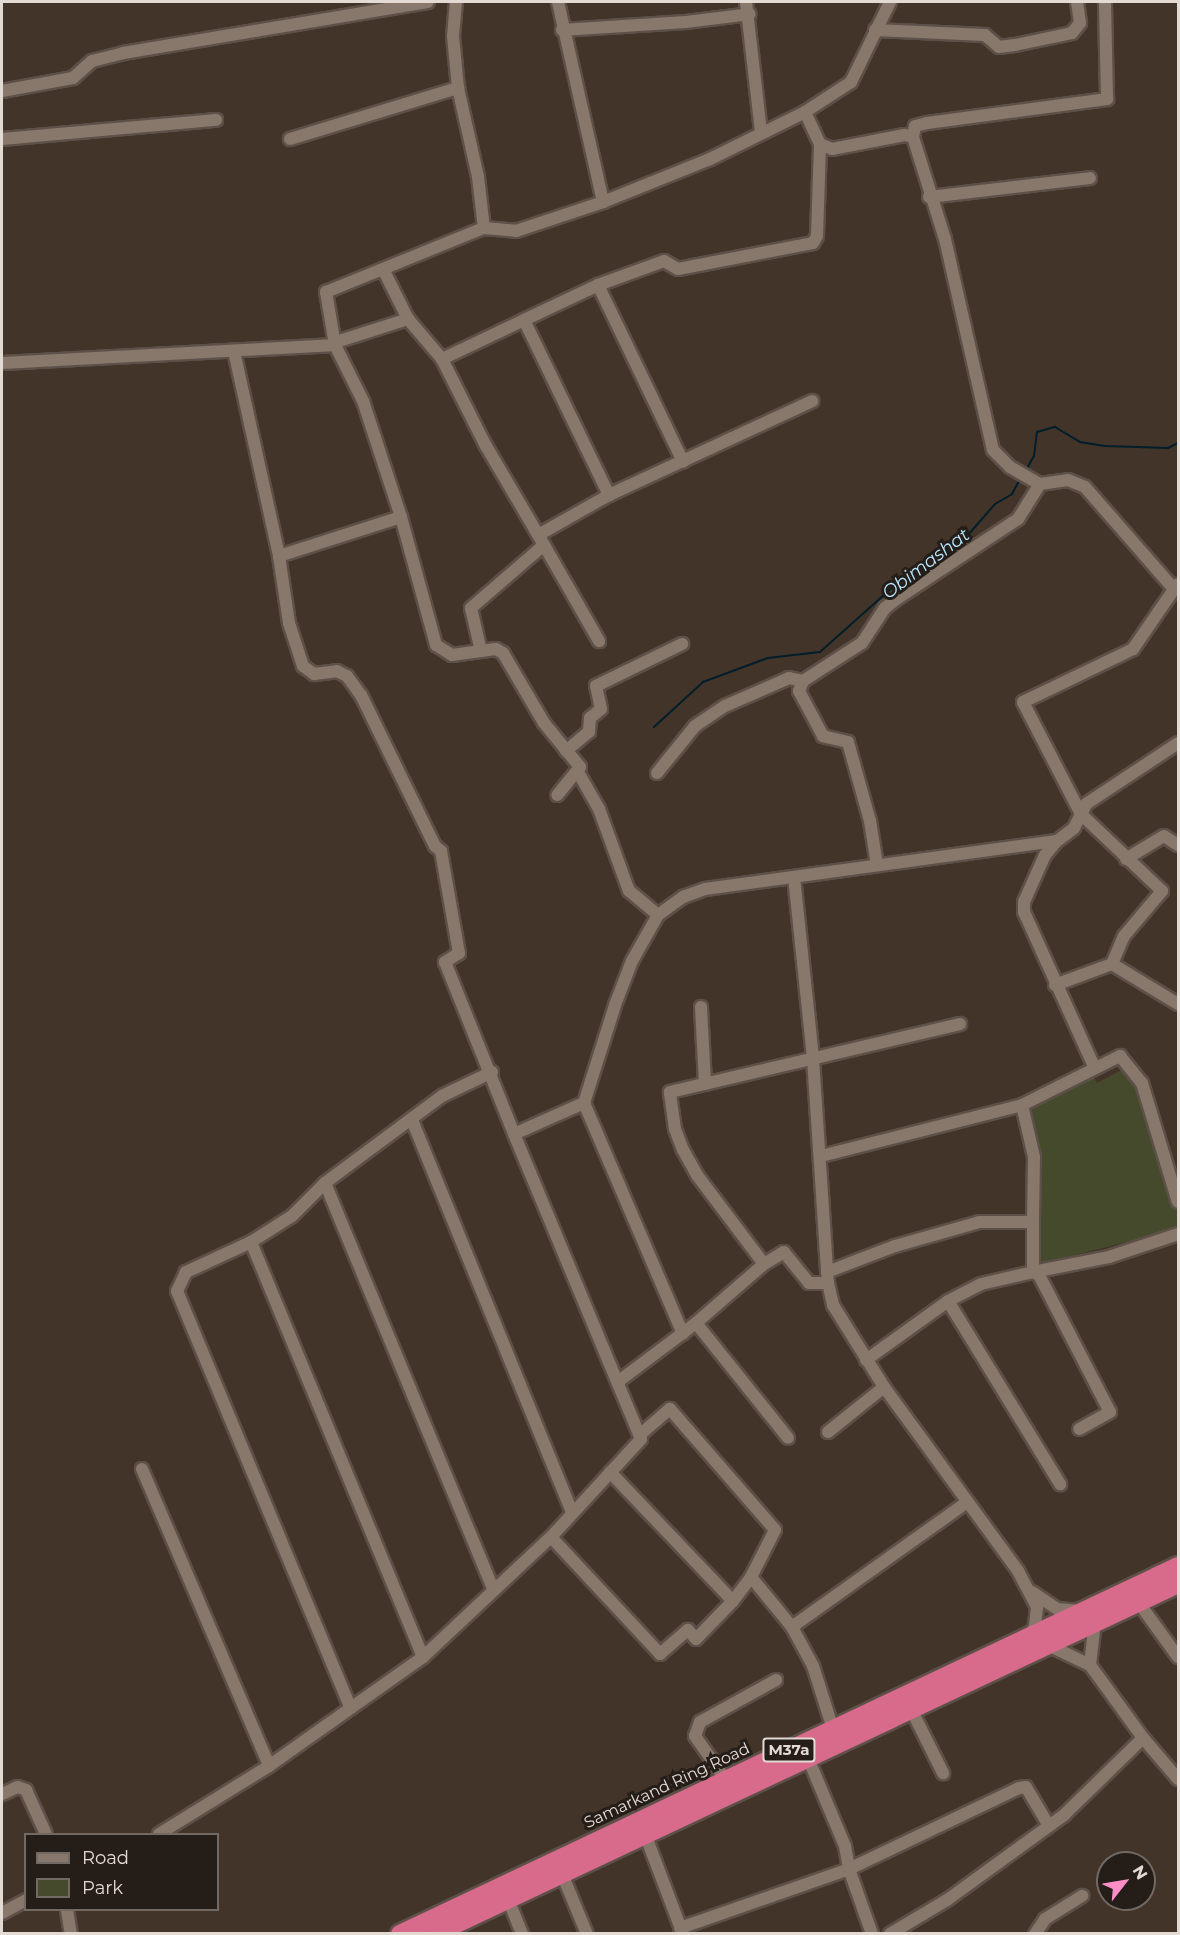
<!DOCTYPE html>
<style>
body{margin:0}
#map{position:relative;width:1180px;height:1935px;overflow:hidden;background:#433429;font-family:Montserrat,sans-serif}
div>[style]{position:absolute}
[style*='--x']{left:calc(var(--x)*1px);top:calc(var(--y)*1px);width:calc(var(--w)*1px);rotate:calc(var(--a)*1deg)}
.green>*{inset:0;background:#464a2d}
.stream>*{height:2px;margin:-1px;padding:0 1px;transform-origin:1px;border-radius:1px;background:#011e2a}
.roads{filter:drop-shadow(2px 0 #5d5048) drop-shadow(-2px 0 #5d5048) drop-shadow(0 2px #5d5048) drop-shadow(0 -2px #5d5048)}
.minor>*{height:12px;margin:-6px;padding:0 6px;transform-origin:6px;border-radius:6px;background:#88776b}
.highway>*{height:18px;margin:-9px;padding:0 9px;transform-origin:9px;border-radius:9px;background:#d86a8b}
span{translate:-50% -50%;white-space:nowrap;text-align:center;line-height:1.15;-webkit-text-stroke:6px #241d18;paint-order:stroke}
.shield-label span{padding:2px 4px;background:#241d18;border:2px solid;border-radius:4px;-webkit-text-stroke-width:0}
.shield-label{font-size:15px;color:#e4dad4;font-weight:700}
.street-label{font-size:16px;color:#e4dad4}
.water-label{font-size:18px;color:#b6e7ff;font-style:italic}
.frame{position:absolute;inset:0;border:3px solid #e4dad4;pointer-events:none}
.legend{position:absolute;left:24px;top:1833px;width:195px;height:78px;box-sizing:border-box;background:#241d18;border:2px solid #716963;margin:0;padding:8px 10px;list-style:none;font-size:18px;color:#e4dad4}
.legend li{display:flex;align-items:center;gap:12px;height:30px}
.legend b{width:30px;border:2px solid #716963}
.north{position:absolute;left:1096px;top:1851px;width:60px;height:60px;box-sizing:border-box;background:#241d18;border:2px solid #716963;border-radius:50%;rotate:59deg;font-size:16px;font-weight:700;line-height:24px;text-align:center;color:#e4dad4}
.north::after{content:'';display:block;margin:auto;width:21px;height:27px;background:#fa8fc7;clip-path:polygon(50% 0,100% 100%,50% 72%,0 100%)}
</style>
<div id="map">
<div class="green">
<i style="clip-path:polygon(1131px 1065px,1162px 1151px,1178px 1214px,1178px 1229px,1039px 1264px,1040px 1154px,1031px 1107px,1092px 1074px,1097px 1083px)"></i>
</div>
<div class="stream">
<i style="--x:1025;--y:472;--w:18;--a:-61"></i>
<i style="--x:1034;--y:456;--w:24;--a:-83"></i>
<i style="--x:1037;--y:432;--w:19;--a:-16"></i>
<i style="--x:1055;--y:427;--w:29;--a:31"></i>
<i style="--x:1080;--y:442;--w:25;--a:9"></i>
<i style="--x:1105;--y:446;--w:63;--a:1.8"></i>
<i style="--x:1168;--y:448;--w:11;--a:-27"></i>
<i style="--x:654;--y:727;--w:67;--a:-42.6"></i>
<i style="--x:703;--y:682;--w:69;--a:-20.3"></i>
<i style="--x:768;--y:658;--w:52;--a:-6.6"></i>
<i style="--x:820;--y:652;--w:110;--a:-41.7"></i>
<i style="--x:902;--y:579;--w:79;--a:-33.7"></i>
<i style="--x:968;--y:535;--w:41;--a:-48.9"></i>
<i style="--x:995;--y:504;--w:20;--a:-30"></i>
<i style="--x:1012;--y:494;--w:17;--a:-62"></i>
</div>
<div class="roads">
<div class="minor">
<i style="--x:456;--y:2;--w:34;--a:95"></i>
<i style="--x:453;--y:36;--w:52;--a:84.5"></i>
<i style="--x:458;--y:88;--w:91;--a:77.3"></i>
<i style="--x:478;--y:177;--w:51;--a:83.3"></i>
<i style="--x:558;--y:2;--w:205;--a:77.3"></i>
<i style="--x:746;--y:2;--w:131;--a:83.4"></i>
<i style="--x:562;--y:30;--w:124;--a:-3.7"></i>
<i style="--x:686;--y:22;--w:64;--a:-7.1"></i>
<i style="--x:875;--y:30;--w:110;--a:2.6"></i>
<i style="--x:985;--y:35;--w:18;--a:41"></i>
<i style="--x:999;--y:47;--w:16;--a:-7"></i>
<i style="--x:1015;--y:45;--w:58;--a:-11.9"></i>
<i style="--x:1072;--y:33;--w:13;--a:-51"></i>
<i style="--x:1080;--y:23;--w:21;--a:-98"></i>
<i style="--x:2;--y:91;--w:72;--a:-10.4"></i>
<i style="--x:73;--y:78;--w:25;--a:-42"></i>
<i style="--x:92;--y:61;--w:32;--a:-14"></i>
<i style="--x:123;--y:53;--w:309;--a:-9.5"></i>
<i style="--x:805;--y:112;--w:35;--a:65"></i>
<i style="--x:820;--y:144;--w:13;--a:23"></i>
<i style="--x:832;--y:149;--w:74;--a:-10.9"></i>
<i style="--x:905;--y:135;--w:8;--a:14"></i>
<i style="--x:913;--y:137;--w:107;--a:72.6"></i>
<i style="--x:945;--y:239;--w:216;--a:77.2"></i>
<i style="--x:993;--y:450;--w:24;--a:45"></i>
<i style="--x:1010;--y:467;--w:34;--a:30"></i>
<i style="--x:1040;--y:484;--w:28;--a:-8"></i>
<i style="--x:1068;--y:480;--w:18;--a:22"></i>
<i style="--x:1085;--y:487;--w:134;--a:48.9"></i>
<i style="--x:913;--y:137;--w:11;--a:-80"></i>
<i style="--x:915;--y:126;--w:12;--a:-14"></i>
<i style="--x:927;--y:123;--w:182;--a:-7.6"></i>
<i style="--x:1107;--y:99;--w:97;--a:-91.2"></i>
<i style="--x:2;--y:139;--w:215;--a:-5.1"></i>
<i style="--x:290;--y:139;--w:176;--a:-16.9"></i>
<i style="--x:929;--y:197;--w:162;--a:-6.7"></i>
<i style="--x:383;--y:269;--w:56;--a:63.4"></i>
<i style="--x:408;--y:319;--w:52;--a:49.6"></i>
<i style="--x:442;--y:359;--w:97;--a:63.2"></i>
<i style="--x:486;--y:446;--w:115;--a:59.6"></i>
<i style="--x:598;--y:285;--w:196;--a:64.3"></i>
<i style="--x:524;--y:320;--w:82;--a:-25.3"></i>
<i style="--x:598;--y:285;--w:70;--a:-20"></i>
<i style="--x:664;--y:261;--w:16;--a:30"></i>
<i style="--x:678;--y:269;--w:137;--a:-10.9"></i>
<i style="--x:813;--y:243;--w:8;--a:-60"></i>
<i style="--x:817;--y:236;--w:92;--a:-88.1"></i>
<i style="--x:336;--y:342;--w:76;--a:-17.7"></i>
<i style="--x:234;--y:351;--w:210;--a:77.6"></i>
<i style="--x:279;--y:556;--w:68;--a:81.5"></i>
<i style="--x:289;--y:623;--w:45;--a:72"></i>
<i style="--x:303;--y:666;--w:14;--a:36"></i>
<i style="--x:314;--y:674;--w:23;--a:-7"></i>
<i style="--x:337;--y:671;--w:11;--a:27"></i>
<i style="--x:347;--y:676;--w:24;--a:54"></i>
<i style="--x:361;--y:695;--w:168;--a:63.9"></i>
<i style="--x:435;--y:846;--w:8;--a:40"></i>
<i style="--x:441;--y:851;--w:104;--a:80"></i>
<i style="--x:459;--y:953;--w:17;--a:147"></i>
<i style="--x:445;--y:962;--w:185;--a:68.1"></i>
<i style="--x:442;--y:359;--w:91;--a:-25.4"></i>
<i style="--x:524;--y:320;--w:195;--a:64.1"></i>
<i style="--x:2;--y:363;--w:333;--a:-3.1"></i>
<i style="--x:401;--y:517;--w:133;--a:74.7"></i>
<i style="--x:436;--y:645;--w:19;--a:32"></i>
<i style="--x:452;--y:655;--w:44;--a:-7.8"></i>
<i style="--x:496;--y:649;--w:8;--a:30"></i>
<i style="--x:503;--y:653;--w:81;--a:59.6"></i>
<i style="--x:544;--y:723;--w:57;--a:50.7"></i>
<i style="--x:580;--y:767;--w:36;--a:129"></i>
<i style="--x:540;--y:534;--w:79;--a:-29.5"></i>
<i style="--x:609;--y:495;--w:224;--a:-24.8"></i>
<i style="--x:279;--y:556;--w:128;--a:-17.7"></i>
<i style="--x:401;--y:517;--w:122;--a:-108.1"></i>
<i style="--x:363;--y:401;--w:63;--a:-116.6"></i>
<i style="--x:335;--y:345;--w:54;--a:-99.6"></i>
<i style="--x:326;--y:292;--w:170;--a:-22.1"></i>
<i style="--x:484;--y:228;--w:32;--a:5"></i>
<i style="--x:516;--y:231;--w:92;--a:-18.4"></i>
<i style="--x:603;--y:202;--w:115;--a:-21.9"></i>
<i style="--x:710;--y:159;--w:106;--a:-26.3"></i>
<i style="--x:805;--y:112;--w:55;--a:-33.1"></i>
<i style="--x:851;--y:82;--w:89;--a:-64"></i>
<i style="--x:481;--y:651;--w:44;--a:-103.1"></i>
<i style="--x:471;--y:608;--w:96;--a:-40.8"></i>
<i style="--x:544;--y:545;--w:111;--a:60.2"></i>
<i style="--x:566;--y:751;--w:30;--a:-40"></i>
<i style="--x:589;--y:732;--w:14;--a:-86"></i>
<i style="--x:590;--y:718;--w:14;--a:-39"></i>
<i style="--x:601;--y:709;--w:24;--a:-102"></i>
<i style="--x:596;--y:686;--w:96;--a:-26"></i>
<i style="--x:657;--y:773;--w:60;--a:-51"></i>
<i style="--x:695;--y:726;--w:36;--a:-34"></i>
<i style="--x:725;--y:706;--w:70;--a:-23.6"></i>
<i style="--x:789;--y:678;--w:14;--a:12"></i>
<i style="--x:1056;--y:842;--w:17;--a:130"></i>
<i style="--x:1045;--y:855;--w:51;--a:114.1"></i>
<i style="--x:1024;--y:902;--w:10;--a:90"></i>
<i style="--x:1024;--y:912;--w:169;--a:65.6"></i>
<i style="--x:1126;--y:859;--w:44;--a:-31.2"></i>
<i style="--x:1164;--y:836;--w:17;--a:33"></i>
<i style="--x:877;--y:865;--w:45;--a:-99"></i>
<i style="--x:870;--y:821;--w:82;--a:-105.6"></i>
<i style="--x:848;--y:742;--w:26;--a:-167"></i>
<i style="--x:823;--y:736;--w:51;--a:-118.1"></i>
<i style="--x:799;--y:691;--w:11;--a:-68"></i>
<i style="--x:803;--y:681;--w:70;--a:-32.8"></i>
<i style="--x:862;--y:643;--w:42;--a:-56.7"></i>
<i style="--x:885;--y:608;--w:16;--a:-38"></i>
<i style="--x:898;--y:598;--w:144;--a:-33.4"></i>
<i style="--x:1018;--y:519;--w:41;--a:-57.8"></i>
<i style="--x:794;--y:877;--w:183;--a:84"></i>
<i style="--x:813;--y:1059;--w:225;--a:86.2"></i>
<i style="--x:828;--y:1283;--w:23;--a:77"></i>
<i style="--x:833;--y:1305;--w:97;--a:58.1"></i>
<i style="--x:884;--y:1387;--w:228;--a:53.9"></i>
<i style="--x:1018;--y:1571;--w:41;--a:62.2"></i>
<i style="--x:1037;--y:1607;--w:19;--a:96"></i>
<i style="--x:1035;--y:1626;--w:11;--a:117"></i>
<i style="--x:658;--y:915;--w:31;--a:-36"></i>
<i style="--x:683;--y:897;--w:23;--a:-20"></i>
<i style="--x:705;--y:889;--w:355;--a:-7.8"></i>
<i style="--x:1057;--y:841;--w:21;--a:-37"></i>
<i style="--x:1074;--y:828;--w:27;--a:-63"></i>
<i style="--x:1086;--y:804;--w:110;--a:-33.5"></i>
<i style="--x:1112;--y:964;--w:30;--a:-67"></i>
<i style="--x:1124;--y:936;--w:59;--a:-49.8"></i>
<i style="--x:1162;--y:891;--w:112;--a:-136.5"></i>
<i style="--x:1081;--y:814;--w:126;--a:-117.4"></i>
<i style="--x:1023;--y:702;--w:122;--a:-25.7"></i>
<i style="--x:1133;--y:649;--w:78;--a:-55.5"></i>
<i style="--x:1055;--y:985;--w:61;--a:-20.2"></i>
<i style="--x:1112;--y:964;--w:77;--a:31.2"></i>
<i style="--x:701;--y:1007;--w:77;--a:87"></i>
<i style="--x:492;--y:1072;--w:55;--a:154.4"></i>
<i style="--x:442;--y:1096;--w:146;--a:143.4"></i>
<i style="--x:325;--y:1183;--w:441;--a:67.5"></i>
<i style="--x:584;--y:1103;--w:251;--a:66.8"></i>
<i style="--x:1022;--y:1105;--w:53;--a:77"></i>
<i style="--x:1034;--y:1157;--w:65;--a:90.9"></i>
<i style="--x:412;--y:1120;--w:424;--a:67.8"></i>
<i style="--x:821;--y:1156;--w:207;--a:-14.2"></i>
<i style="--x:1022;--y:1105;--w:110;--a:-26.6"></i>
<i style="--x:1120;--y:1056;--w:35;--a:51"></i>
<i style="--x:1142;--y:1083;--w:124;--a:73.2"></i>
<i style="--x:325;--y:1183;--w:47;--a:135"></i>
<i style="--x:292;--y:1216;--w:49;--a:147.6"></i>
<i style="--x:251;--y:1242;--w:449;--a:67.5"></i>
<i style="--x:251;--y:1242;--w:72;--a:155.2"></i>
<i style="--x:186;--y:1272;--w:21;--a:115"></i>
<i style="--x:177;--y:1291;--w:452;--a:67.4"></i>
<i style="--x:827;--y:1272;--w:73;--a:-20.9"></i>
<i style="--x:895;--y:1246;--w:87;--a:-15.9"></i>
<i style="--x:979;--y:1222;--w:54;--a:0"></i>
<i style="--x:1033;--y:1222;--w:50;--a:90"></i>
<i style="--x:1033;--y:1272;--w:77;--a:-11.2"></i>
<i style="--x:1109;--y:1257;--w:73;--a:-18.4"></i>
<i style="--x:828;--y:1283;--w:19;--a:180"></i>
<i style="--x:809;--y:1283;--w:40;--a:-129"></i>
<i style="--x:784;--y:1252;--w:23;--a:149"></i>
<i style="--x:764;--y:1264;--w:111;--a:-127"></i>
<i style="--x:697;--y:1175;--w:29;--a:-119"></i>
<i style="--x:683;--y:1150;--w:22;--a:-111"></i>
<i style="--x:675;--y:1129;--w:37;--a:-98"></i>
<i style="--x:670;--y:1092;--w:298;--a:-13.2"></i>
<i style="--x:948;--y:1301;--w:215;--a:58.5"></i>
<i style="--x:696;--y:1323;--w:147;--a:51.3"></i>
<i style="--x:866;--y:1360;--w:101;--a:-35.7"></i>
<i style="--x:948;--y:1301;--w:37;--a:-27"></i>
<i style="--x:981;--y:1284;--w:53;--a:-13"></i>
<i style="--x:1033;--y:1272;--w:7;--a:27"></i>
<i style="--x:1039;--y:1275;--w:154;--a:62.6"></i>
<i style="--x:1110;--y:1412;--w:35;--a:151"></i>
<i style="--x:619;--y:1381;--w:96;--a:-37"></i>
<i style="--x:696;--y:1323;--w:90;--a:-40.9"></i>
<i style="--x:828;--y:1432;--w:72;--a:-38.8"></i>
<i style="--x:642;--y:1433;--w:37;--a:-41"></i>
<i style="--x:670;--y:1409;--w:160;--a:49"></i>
<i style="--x:775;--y:1530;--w:53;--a:117.1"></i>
<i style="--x:751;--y:1577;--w:65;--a:50.6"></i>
<i style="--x:142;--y:1469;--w:323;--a:66.8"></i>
<i style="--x:610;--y:1472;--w:178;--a:46.4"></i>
<i style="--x:733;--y:1601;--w:30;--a:-53"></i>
<i style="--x:551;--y:1537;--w:160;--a:47"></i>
<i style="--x:660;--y:1654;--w:37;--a:-41"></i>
<i style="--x:688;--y:1630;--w:12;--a:48"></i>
<i style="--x:696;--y:1639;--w:53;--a:-45.8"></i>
<i style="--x:1032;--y:1592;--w:30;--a:34"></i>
<i style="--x:1057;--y:1609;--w:21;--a:5"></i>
<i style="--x:1139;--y:1603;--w:67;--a:54.2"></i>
<i style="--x:1048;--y:1645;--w:47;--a:25.5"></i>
<i style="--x:1090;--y:1665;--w:90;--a:54"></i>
<i style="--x:1143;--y:1738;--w:54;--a:49.5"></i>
<i style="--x:1090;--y:1665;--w:43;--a:-83.4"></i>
<i style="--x:911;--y:1709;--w:72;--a:63.4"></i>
<i style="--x:833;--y:1729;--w:66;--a:-107.6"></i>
<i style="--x:813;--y:1666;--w:44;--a:-118.3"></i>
<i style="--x:792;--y:1627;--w:215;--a:-35.5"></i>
<i style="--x:808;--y:1758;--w:95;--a:67.2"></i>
<i style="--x:845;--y:1846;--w:23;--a:80"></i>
<i style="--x:849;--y:1869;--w:69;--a:70.5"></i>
<i style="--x:726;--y:1780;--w:54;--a:-125.2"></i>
<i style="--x:695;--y:1736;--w:15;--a:-70"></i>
<i style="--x:700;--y:1722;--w:87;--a:-28.9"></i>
<i style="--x:2;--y:1794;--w:17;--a:-24"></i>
<i style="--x:18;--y:1787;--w:9;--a:21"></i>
<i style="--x:26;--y:1790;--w:48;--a:65.6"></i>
<i style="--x:159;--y:1834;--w:129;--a:-31.7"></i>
<i style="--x:269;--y:1766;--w:189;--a:-35.3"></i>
<i style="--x:423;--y:1657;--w:175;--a:-43.2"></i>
<i style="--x:551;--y:1537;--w:133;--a:-47.4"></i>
<i style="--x:641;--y:1439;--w:330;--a:-112.6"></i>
<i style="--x:514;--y:1134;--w:77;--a:-23.9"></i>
<i style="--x:584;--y:1103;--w:103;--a:-72.4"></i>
<i style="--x:615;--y:1005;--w:47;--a:-68.9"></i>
<i style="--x:632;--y:961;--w:53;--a:-60.5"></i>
<i style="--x:658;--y:915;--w:38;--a:-140"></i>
<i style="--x:629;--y:891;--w:87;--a:-110.1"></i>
<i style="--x:599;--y:809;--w:43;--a:-119.6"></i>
<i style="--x:645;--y:1834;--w:107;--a:69.2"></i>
<i style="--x:562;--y:1874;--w:65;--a:67.4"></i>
<i style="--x:508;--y:1899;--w:38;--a:68"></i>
<i style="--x:67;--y:1910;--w:24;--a:81"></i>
<i style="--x:2;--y:1913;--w:27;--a:-28"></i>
<i style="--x:680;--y:1928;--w:179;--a:-19.2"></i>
<i style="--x:849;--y:1869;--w:188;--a:-25.5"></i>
<i style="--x:1019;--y:1788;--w:7;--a:-8"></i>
<i style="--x:1026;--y:1787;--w:45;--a:59.5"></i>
<i style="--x:890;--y:1934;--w:66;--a:-30.8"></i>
<i style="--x:947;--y:1900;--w:145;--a:-36"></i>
<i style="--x:1064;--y:1815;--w:110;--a:-44.3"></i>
<i style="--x:1035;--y:1934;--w:18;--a:-56"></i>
<i style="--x:1045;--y:1919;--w:44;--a:-31.9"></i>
</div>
<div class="highway">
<i style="--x:400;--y:1934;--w:861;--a:-25.31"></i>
<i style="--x:435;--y:1934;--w:821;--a:-25.22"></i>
</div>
</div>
<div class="shield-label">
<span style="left:789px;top:1750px">M37a</span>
</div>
<div class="street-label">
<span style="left:667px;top:1786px;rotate:-25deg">Samarkand Ring Road</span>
</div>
<div class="water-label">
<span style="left:926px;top:564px;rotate:-37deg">Obimashat</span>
</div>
<div class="frame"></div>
<ul class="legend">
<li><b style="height:8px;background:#88776b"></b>Road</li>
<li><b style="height:16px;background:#464a2d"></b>Park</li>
</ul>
<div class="north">N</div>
</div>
